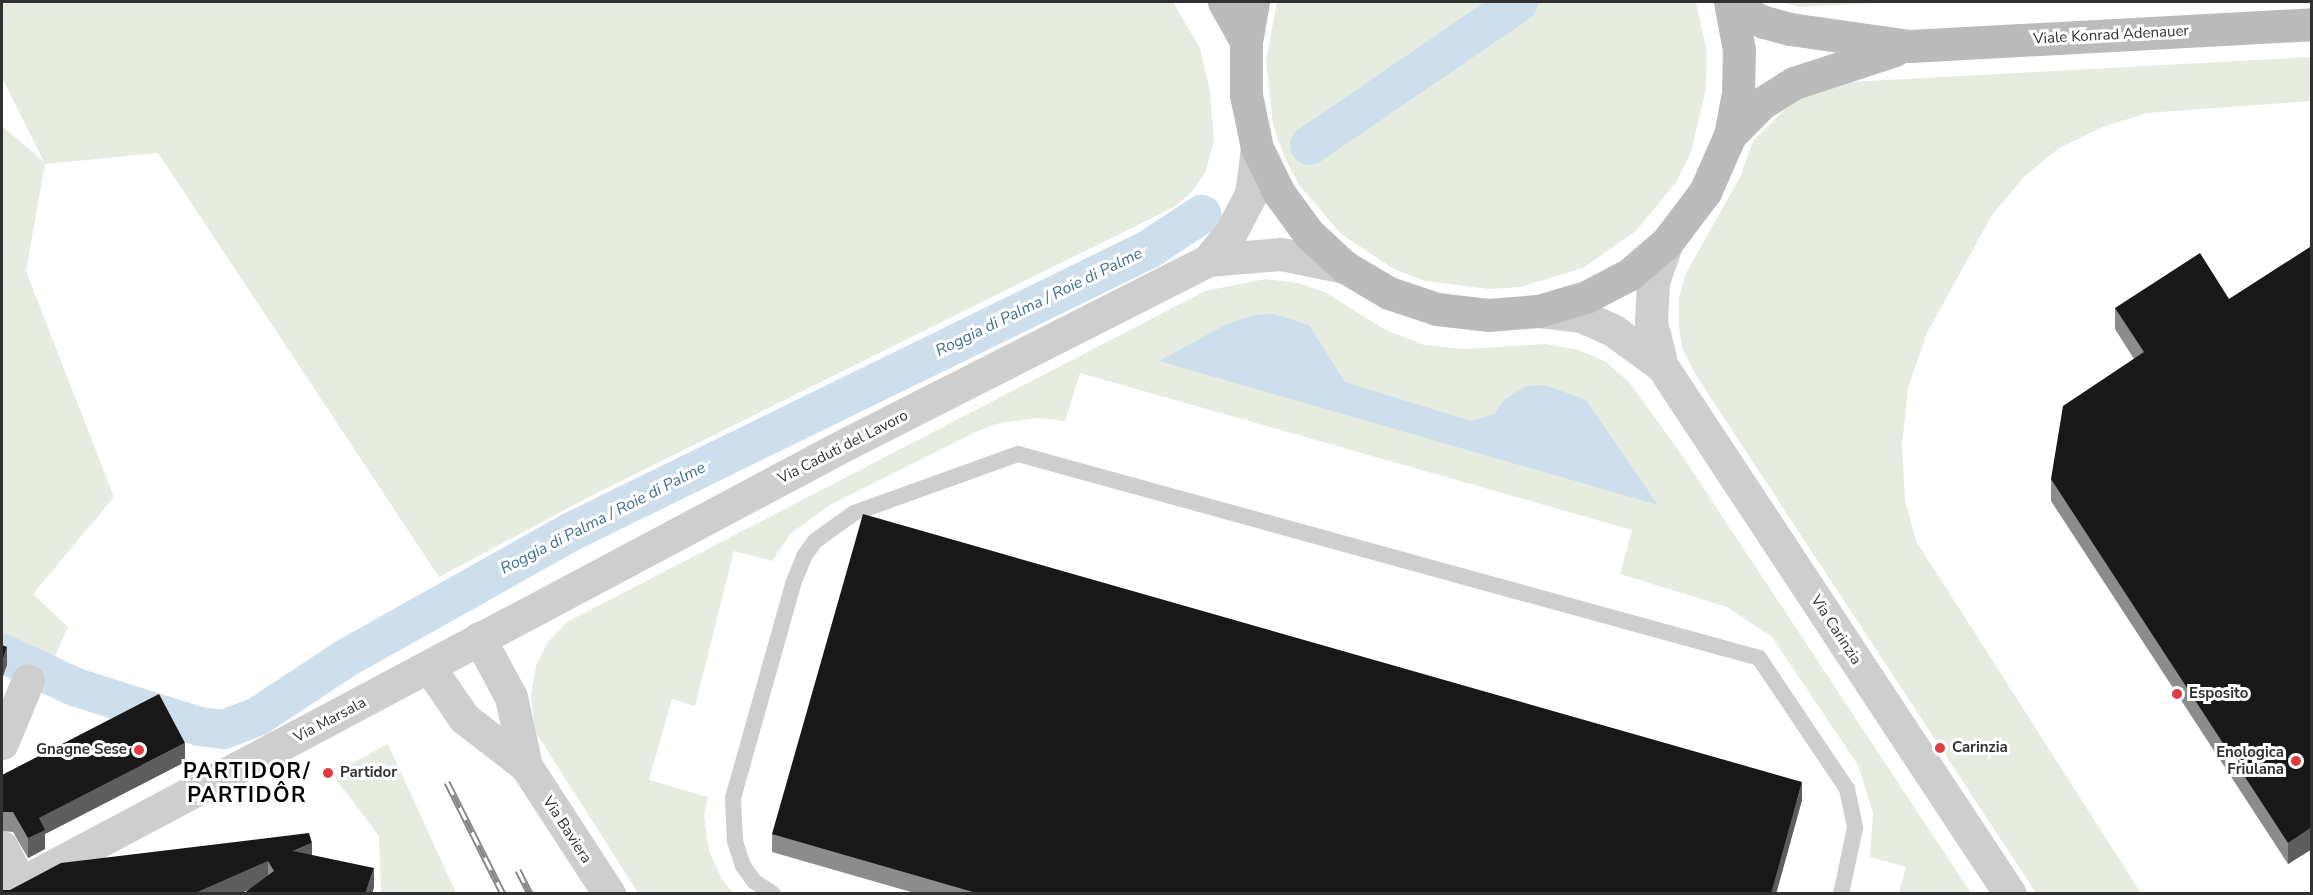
<!DOCTYPE html>
<meta charset="utf-8">
<style>
body{margin:0}
#map{position:relative;width:2313px;height:895px;overflow:hidden;background:#fff;font-family:"Nunito Sans",sans-serif}
div>[style]{position:absolute}
[style*='--x']{left:calc(var(--x)*1px);top:calc(var(--y)*1px);width:calc(var(--w)*1px);rotate:calc(var(--a)*1deg)}
.green>*{inset:0;background:#e6ede0}
.water>*{inset:0;background:#cddfec}
.canal>*{height:39px;margin:-19.5px;padding:0 19.5px;transform-origin:19.5px;border-radius:19.5px;background:#cddfec}
.service>*{height:16px;margin:-8px;padding:0 8px;transform-origin:8px;border-radius:8px;background:#cecece}
.minor>*{height:33px;margin:-16.5px;padding:0 16.5px;transform-origin:16.5px;border-radius:16.5px;background:#cecece}
.tertiary>*{height:33px;margin:-16.5px;padding:0 16.5px;transform-origin:16.5px;border-radius:16.5px;background:#cecece}
.secondary>*{height:33px;margin:-16.5px;padding:0 16.5px;transform-origin:16.5px;border-radius:16.5px;background:#bbb}
.rail>*{height:7px;margin-top:-3.5px;transform-origin:0;background:repeating-linear-gradient(90deg,#fff 0 14px,#868686 0 28px);box-sizing:border-box;border-block:2px solid #868686}
.wall>*{inset:0;background:#8c8c8c}
.shaded-wall>*{inset:0;background:#5d5d5d}
.building>*{inset:0;background:#181818}
.dots>*{width:16px;height:16px;translate:-50% -50%;box-sizing:border-box;border:3px solid #fff;border-radius:50%}
span{translate:-50% -50%;white-space:nowrap;text-align:center;line-height:1.15;-webkit-text-stroke:6px #fff;paint-order:stroke}
.street-label{font-size:15px;color:#313131}
.poi-label{font-size:15px;color:#313131;font-weight:700}
.left{translate:0 -50%;text-align:left}
.right{translate:-100% -50%;text-align:right}
.water-label{font-size:16px;color:#407091;font-style:italic}
.district-label{font-size:21px;color:#000;font-weight:700;letter-spacing:1.5px}
.frame{position:absolute;inset:0;border:3px solid #313131;pointer-events:none}
</style>
<div id="map">
<div class="green">
<i style="clip-path:polygon(2px 2px,1173px 2px,1200px 48px,1210px 91px,1214px 140px,1206px 171px,1192px 192px,1174px 207px,589px 497px,439px 577px,158px 153px,45px 164px,26px 271px,114px 497px,33px 594px,68px 627px,54px 658px,2px 636px,2px 126px,44px 162px,2px 78px)"></i>
<i style="clip-path:polygon(1277px 2px,1696px 2px,1707px 53px,1706px 89px,1691px 152px,1677px 181px,1636px 231px,1583px 268px,1521px 287px,1489px 289px,1425px 281px,1394px 269px,1341px 234px,1299px 185px,1284px 156px,1273px 125px,1266px 61px)"></i>
<i style="clip-path:polygon(1781px 2px,1898px 2px,1800px 7px)"></i>
<i style="clip-path:polygon(2311px 57px,2311px 101px,2147px 113px,2103px 127px,2059px 148px,2024px 177px,1992px 215px,1927px 333px,1908px 388px,1902px 446px,1905px 500px,1916px 541px,2141px 893px,2036px 893px,1697px 377px,1682px 348px,1679px 326px,1679px 298px,1685px 275px,1740px 177px,1753px 141px,1793px 101px,1818px 90px,1850px 82px)"></i>
<i style="clip-path:polygon(1265px 279px,1298px 283px,1325px 292px,1384px 329px,1424px 345px,1465px 349px,1546px 344px,1579px 350px,1606px 362px,1629px 382px,1677px 448px,1971px 893px,1899px 893px,1906px 867px,1870px 857px,1873px 813px,1858px 765px,1772px 637px,1727px 607px,1620px 574px,1632px 530px,1080px 373px,1065px 421px,1038px 418px,1000px 423px,978px 431px,830px 505px,791px 533px,772px 561px,734px 551px,695px 706px,672px 699px,649px 780px,708px 797px,704px 816px,709px 851px,722px 879px,733px 893px,638px 893px,535px 731px,531px 696px,536px 666px,548px 642px,567px 622px,1205px 291px)"></i>
<i style="clip-path:polygon(388px 744px,456px 893px,381px 893px,379px 836px,335px 778px,350px 764px)"></i>
</div>
<div class="water">
<i style="clip-path:polygon(1274px 314px,1309px 325px,1345px 382px,1471px 421px,1494px 414px,1504px 400px,1526px 386px,1545px 385px,1586px 400px,1658px 505px,1159px 361px,1227px 324px,1254px 315px)"></i>
</div>
<div class="canal">
<i style="--x:1309;--y:145;--w:253;--a:-34.4"></i>
<i style="--x:2;--y:653;--w:81;--a:24.7"></i>
<i style="--x:76;--y:687;--w:129;--a:17.6"></i>
<i style="--x:199;--y:726;--w:24;--a:7"></i>
<i style="--x:223;--y:729;--w:36;--a:-21"></i>
<i style="--x:257;--y:716;--w:103;--a:-33.5"></i>
<i style="--x:343;--y:659;--w:261;--a:-29.3"></i>
<i style="--x:571;--y:531;--w:642;--a:-26.05"></i>
<i style="--x:1148;--y:249;--w:64;--a:-33.4"></i>
</div>
<div class="service">
<i style="--x:773;--y:894;--w:23;--a:-146"></i>
<i style="--x:754;--y:881;--w:19;--a:-126"></i>
<i style="--x:743;--y:866;--w:26;--a:-108"></i>
<i style="--x:735;--y:841;--w:43;--a:-92.7"></i>
<i style="--x:733;--y:798;--w:222;--a:-74.3"></i>
<i style="--x:793;--y:584;--w:31;--a:-68"></i>
<i style="--x:805;--y:555;--w:17;--a:-54"></i>
<i style="--x:815;--y:541;--w:48;--a:-35.7"></i>
<i style="--x:854;--y:513;--w:174;--a:-19.8"></i>
<i style="--x:1018;--y:454;--w:769;--a:15.39"></i>
<i style="--x:1759;--y:658;--w:158;--a:56.1"></i>
<i style="--x:1847;--y:789;--w:40;--a:78"></i>
<i style="--x:1855;--y:828;--w:67;--a:102"></i>
</div>
<div class="minor">
<i style="--x:1667;--y:242;--w:42;--a:109.3"></i>
<i style="--x:1653;--y:282;--w:40;--a:92.9"></i>
<i style="--x:1651;--y:322;--w:45;--a:76"></i>
<i style="--x:1662;--y:366;--w:632;--a:56.61"></i>
<i style="--x:1538;--y:311;--w:43;--a:6.6"></i>
<i style="--x:1581;--y:316;--w:36;--a:24"></i>
<i style="--x:1614;--y:331;--w:59;--a:36.1"></i>
<i style="--x:479;--y:638;--w:67;--a:61.5"></i>
<i style="--x:511;--y:697;--w:71;--a:77.7"></i>
<i style="--x:429;--y:667;--w:62;--a:55.5"></i>
<i style="--x:464;--y:718;--w:78;--a:37.7"></i>
<i style="--x:526;--y:766;--w:153;--a:57"></i>
<i style="--x:2;--y:743;--w:68;--a:-67.6"></i>
<i style="--x:2;--y:847;--w:40;--a:63.4"></i>
</div>
<div class="tertiary">
<i style="--x:1208;--y:260;--w:34;--a:-50"></i>
<i style="--x:1230;--y:234;--w:45;--a:-62.3"></i>
<i style="--x:1251;--y:194;--w:46;--a:-82.6"></i>
<i style="--x:2;--y:893;--w:960;--a:-28.01"></i>
<i style="--x:850;--y:442;--w:402;--a:-26.9"></i>
<i style="--x:1208;--y:260;--w:73;--a:-4.7"></i>
<i style="--x:1281;--y:254;--w:65;--a:11.5"></i>
</div>
<div class="secondary">
<i style="--x:1224;--y:2;--w:45;--a:60.6"></i>
<i style="--x:1253;--y:2;--w:40;--a:100"></i>
<i style="--x:1246;--y:41;--w:54;--a:90"></i>
<i style="--x:1246;--y:95;--w:54;--a:78.3"></i>
<i style="--x:1257;--y:148;--w:50;--a:63.9"></i>
<i style="--x:1279;--y:193;--w:51;--a:53.8"></i>
<i style="--x:1309;--y:234;--w:49;--a:42.5"></i>
<i style="--x:1345;--y:267;--w:51;--a:30.6"></i>
<i style="--x:1389;--y:293;--w:51;--a:18.4"></i>
<i style="--x:1437;--y:309;--w:51;--a:6.7"></i>
<i style="--x:1488;--y:315;--w:50;--a:-4.6"></i>
<i style="--x:1538;--y:311;--w:50;--a:-16.3"></i>
<i style="--x:1586;--y:297;--w:50;--a:-27.6"></i>
<i style="--x:1630;--y:274;--w:49;--a:-40.9"></i>
<i style="--x:1667;--y:242;--w:63;--a:-52.8"></i>
<i style="--x:1705;--y:192;--w:62;--a:-66.3"></i>
<i style="--x:1730;--y:135;--w:43;--a:-79.2"></i>
<i style="--x:1738;--y:93;--w:43;--a:-88.7"></i>
<i style="--x:1739;--y:50;--w:49;--a:-100.6"></i>
<i style="--x:1732;--y:6;--w:36;--a:27"></i>
<i style="--x:1764;--y:22;--w:27;--a:15"></i>
<i style="--x:1790;--y:29;--w:121;--a:8.1"></i>
<i style="--x:1910;--y:46;--w:403;--a:-3.1"></i>
<i style="--x:1730;--y:135;--w:45;--a:-45"></i>
<i style="--x:1762;--y:103;--w:38;--a:-32"></i>
<i style="--x:1794;--y:83;--w:106;--a:-18.1"></i>
</div>
<div class="rail">
<i style="--x:447;--y:782;--w:125;--a:63.4"></i>
<i style="--x:518;--y:870;--w:27;--a:63"></i>
</div>
<div class="wall">
<i style="clip-path:polygon(2312px 249px,2312px 849px,2288px 864px,2051px 501px,2051px 479px,2134px 359px,2115px 329px,2115px 308px,2229px 299px)"></i>
<i style="clip-path:polygon(185px 762px,45px 834px,45px 849px,28px 858px,13px 832px,2px 831px,2px 775px)"></i>
<i style="clip-path:polygon(1802px 800px,1776px 894px,918px 894px,772px 852px,772px 834px)"></i>
<i style="clip-path:polygon(312px 855px,374px 887px,372px 894px,243px 894px,249px 889px,239px 894px,2px 894px,10px 890px)"></i>
</div>
<div class="shaded-wall">
<i style="clip-path:polygon(7px 647px,7px 665px,2px 679px,2px 662px)"></i>
<i style="clip-path:polygon(185px 743px,185px 762px,45px 834px,45px 849px,28px 858px,28px 838px,39px 818px)"></i>
<i style="clip-path:polygon(1802px 782px,1802px 800px,1776px 894px,1771px 894px)"></i>
<i style="clip-path:polygon(2312px 827px,2312px 849px,2288px 864px,2288px 843px)"></i>
<i style="clip-path:polygon(312px 843px,312px 862px,293px 851px)"></i>
<i style="clip-path:polygon(268px 861px,268px 881px,239px 894px,193px 894px)"></i>
<i style="clip-path:polygon(374px 868px,374px 887px,372px 894px,365px 894px)"></i>
</div>
<div class="building">
<i style="clip-path:polygon(2310px 247px,2312px 249px,2312px 827px,2288px 843px,2051px 479px,2063px 406px,2144px 352px,2115px 308px,2200px 253px,2229px 299px)"></i>
<i style="clip-path:polygon(863px 514px,1802px 782px,1771px 894px,980px 894px,772px 834px)"></i>
<i style="clip-path:polygon(2px 645px,7px 647px,2px 662px)"></i>
<i style="clip-path:polygon(159px 694px,185px 743px,39px 818px,45px 830px,28px 838px,13px 812px,2px 812px,2px 775px)"></i>
<i style="clip-path:polygon(309px 833px,312px 843px,293px 851px,374px 868px,365px 894px,243px 894px,274px 871px,268px 861px,193px 894px,2px 894px,2px 890px,10px 890px,61px 863px)"></i>
</div>
<div class="dots">
<i style="left:2177px;top:694px;background:#e13a42"></i>
<i style="left:1940px;top:748px;background:#e13a42"></i>
<i style="left:139px;top:750px;background:#e13a42"></i>
<i style="left:2296px;top:761px;background:#e13a42"></i>
<i style="left:328px;top:773px;background:#e13a42"></i>
</div>
<div class="street-label">
<span style="left:2111px;top:35px;rotate:-3deg">Viale Konrad Adenauer</span>
<span style="left:843px;top:447px;rotate:-27deg">Via Caduti del Lavoro</span>
<span style="left:1836px;top:630px;rotate:57deg">Via Carinzia</span>
<span style="left:330px;top:720px;rotate:-28deg">Via Marsala</span>
<span style="left:567px;top:830px;rotate:57deg">Via Baviera</span>
</div>
<div class="poi-label">
<span class="left" style="left:2189px;top:694px">Esposito</span>
<span class="left" style="left:1952px;top:748px">Carinzia</span>
<span class="right" style="left:127px;top:750px">Gnagne Sese</span>
<span class="right" style="left:2284px;top:761px">Enologica<br>Friulana</span>
<span class="left" style="left:340px;top:773px">Partidor</span>
</div>
<div class="water-label">
<span style="left:1039px;top:302px;rotate:-26deg">Roggia di Palma / Roie di Palme</span>
<span style="left:603px;top:518px;rotate:-27deg">Roggia di Palma / Roie di Palme</span>
</div>
<div class="district-label">
<span style="left:247px;top:783px">PARTIDOR/<br>PARTIDÔR</span>
</div>
<div class="frame"></div>
</div>
